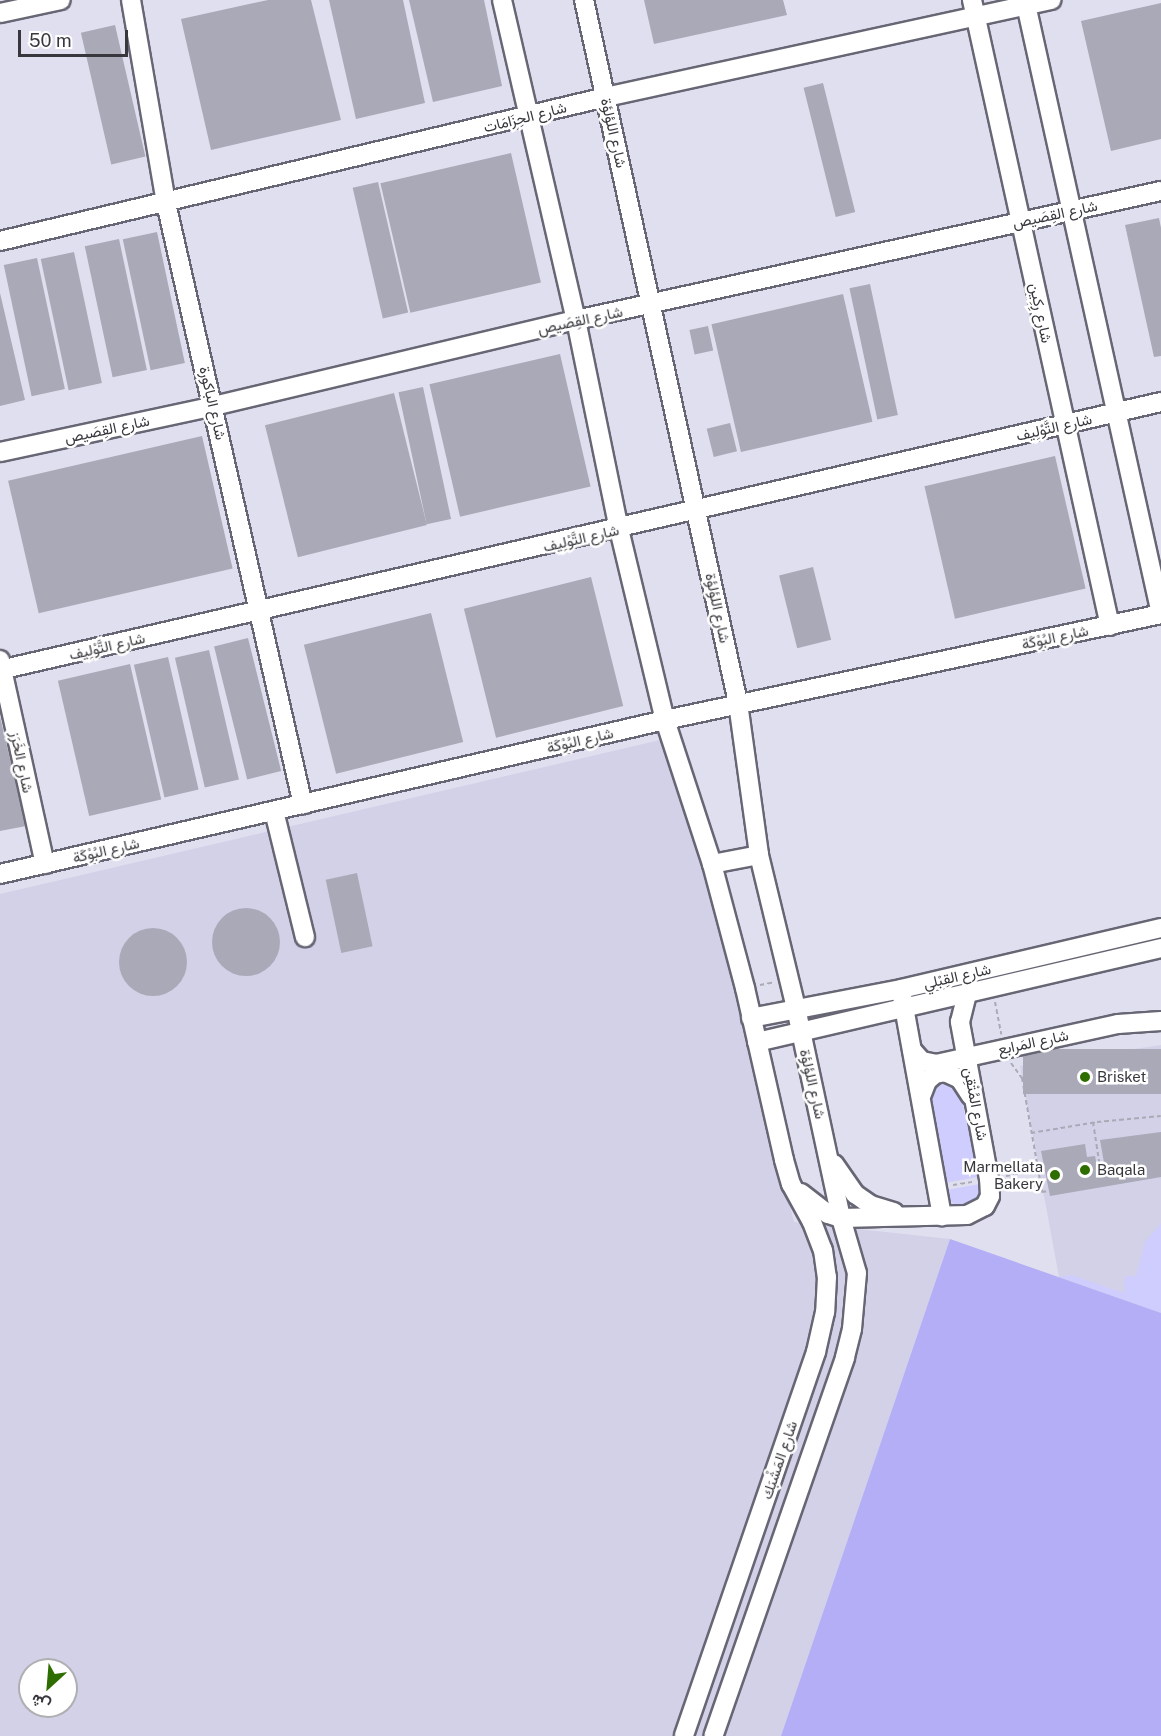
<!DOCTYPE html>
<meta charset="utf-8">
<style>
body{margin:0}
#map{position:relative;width:1161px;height:1736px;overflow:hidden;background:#e0dfef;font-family:"Public Sans",Vazirmatn,sans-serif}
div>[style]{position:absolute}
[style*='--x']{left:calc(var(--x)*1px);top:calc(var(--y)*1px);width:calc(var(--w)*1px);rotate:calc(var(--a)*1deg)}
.built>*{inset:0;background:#d2d1e8}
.green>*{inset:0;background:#cfcdfd}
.water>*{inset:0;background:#b3aef5}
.building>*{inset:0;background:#a9a9b8;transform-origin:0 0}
.round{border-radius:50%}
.path>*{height:2px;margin-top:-1px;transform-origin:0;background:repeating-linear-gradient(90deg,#aaa9b6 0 4.5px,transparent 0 7.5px)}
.roads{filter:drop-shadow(2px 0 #676674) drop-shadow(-2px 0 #676674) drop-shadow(0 2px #676674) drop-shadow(0 -2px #676674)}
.minor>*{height:18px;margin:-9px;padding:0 9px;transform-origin:9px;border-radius:9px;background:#fff}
.dots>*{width:16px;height:16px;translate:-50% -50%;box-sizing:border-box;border:3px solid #fff;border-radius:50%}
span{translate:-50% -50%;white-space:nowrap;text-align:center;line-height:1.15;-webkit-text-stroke:5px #fff;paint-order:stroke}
.street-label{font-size:15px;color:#37373d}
.poi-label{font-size:15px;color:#37373d}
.left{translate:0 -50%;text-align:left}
.right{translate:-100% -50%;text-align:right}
.north{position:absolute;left:18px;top:1658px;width:60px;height:60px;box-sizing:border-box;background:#fff;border:2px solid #afafb1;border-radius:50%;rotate:206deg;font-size:16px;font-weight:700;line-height:24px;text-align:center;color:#37373d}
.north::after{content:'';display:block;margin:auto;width:21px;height:27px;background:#2e6d00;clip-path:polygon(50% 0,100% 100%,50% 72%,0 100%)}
.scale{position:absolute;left:18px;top:30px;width:110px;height:27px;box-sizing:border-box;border:3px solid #37373d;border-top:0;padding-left:8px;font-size:18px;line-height:21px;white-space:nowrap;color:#37373d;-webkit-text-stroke:4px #fff;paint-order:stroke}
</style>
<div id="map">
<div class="built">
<i style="clip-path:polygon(evenodd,673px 737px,794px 1222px,950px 1239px,781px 1736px,0 1736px,0 894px,673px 737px,30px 1670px,66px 1670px,66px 1706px,30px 1706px,30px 1670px)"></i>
<i style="clip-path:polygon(1161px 1045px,1161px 1313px,1059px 1277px,1020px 1066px)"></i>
</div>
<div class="green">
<i style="clip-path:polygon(941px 1076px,960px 1090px,965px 1116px,974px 1123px,983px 1176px,945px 1183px,928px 1094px)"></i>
<i style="clip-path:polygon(985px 1183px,985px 1197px,963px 1209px,954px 1205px,948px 1197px,947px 1190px)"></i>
<i style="clip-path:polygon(1161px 1223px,1161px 1313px,1059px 1277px,1071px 1275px,1124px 1293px,1125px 1276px,1136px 1276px,1145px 1242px)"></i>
</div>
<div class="water">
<i style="clip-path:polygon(950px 1239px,1161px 1313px,1161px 1736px,781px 1736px)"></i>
</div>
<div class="building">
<i style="clip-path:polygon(268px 0,311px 0,341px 120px,211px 150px,181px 19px)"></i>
<i style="clip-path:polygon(329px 0,403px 0,425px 103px,356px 119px)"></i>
<i style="clip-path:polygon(409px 0,484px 0,502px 86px,433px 102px)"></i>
<i style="clip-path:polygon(644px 0,783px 0,787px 15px,654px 44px)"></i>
<i style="clip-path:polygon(1161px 3px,1161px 139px,1111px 151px,1081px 21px)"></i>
<i style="left:115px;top:25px;width:135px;height:35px;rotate:77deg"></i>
<i style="left:823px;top:83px;width:133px;height:20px;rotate:76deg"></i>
<i style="left:511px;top:153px;width:133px;height:134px;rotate:77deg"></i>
<i style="left:378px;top:182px;width:134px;height:26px;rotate:77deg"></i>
<i style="clip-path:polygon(1159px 218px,1161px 228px,1161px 356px,1154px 357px,1125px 225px)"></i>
<i style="left:157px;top:232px;width:134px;height:35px;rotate:78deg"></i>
<i style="left:119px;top:239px;width:134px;height:35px;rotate:78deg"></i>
<i style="left:74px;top:252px;width:134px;height:34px;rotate:78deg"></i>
<i style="left:37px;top:258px;width:134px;height:34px;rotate:78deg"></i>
<i style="left:870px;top:284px;width:134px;height:21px;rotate:78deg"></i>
<i style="clip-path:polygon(0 293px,25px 400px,0 406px)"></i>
<i style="left:843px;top:294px;width:131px;height:135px;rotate:77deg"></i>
<i style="left:708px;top:326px;width:25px;height:19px;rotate:78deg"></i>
<i style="left:560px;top:354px;width:136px;height:134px;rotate:77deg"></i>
<i style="left:423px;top:387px;width:135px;height:25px;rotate:78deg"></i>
<i style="left:394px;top:393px;width:136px;height:133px;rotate:76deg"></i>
<i style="left:730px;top:423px;width:29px;height:24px;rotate:76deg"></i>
<i style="left:202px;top:436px;width:136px;height:199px;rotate:77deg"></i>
<i style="left:1055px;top:456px;width:136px;height:134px;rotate:77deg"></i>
<i style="left:813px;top:567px;width:75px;height:35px;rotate:76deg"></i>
<i style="left:591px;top:577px;width:133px;height:131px;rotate:76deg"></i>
<i style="left:431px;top:613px;width:133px;height:131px;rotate:76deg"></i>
<i style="left:248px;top:638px;width:137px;height:35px;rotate:76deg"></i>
<i style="left:209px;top:650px;width:133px;height:35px;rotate:77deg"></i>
<i style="left:168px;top:657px;width:136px;height:35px;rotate:77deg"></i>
<i style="left:130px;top:664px;width:139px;height:74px;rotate:77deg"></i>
<i style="clip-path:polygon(0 717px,26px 826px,0 831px)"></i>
<i style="left:357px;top:873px;width:75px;height:32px;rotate:78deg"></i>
<i class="round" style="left:212px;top:908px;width:68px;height:68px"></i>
<i class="round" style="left:119px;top:928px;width:68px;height:68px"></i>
<i style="left:1161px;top:1049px;width:45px;height:138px;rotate:90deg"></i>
<i style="clip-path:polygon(1161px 1132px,1161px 1177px,1050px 1196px,1041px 1151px,1085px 1144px,1087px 1157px,1095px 1156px,1099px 1175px,1106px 1174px,1100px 1140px)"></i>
</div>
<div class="path">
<i style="--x:760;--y:985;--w:15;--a:-11"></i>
<i style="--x:995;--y:1002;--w:33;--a:79"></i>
<i style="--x:1011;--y:1063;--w:19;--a:54"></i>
<i style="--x:1022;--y:1078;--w:116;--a:80"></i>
<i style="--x:1042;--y:1192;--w:121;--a:-10"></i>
<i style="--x:1022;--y:1078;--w:101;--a:-10.9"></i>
<i style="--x:1121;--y:1059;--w:40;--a:-5.7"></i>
<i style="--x:1093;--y:1122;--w:59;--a:81.2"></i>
<i style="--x:1031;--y:1133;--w:67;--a:-9.5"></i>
<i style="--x:1097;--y:1122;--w:64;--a:-5.4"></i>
<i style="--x:1006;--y:1176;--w:33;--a:-11"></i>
<i style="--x:953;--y:1185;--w:20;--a:-9"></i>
</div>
<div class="roads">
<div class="minor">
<i style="--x:131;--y:0;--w:206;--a:80.2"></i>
<i style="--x:166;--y:203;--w:617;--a:77.18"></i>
<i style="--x:502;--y:0;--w:328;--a:77"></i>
<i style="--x:576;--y:320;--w:213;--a:78.4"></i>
<i style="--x:619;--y:529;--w:196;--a:76.5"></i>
<i style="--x:665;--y:720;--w:151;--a:71.9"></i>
<i style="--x:712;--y:864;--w:128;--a:75.1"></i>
<i style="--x:745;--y:988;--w:176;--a:77.2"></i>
<i style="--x:784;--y:1160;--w:25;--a:74"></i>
<i style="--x:791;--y:1184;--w:43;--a:61.1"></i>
<i style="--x:812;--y:1222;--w:30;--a:69"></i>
<i style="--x:823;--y:1250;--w:27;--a:82"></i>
<i style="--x:827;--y:1277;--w:35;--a:93"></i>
<i style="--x:825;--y:1312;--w:41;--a:102.7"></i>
<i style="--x:816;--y:1352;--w:406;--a:109"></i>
<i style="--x:584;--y:0;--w:720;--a:77.64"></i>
<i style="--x:738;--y:703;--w:153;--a:82.1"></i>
<i style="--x:759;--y:855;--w:157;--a:76.4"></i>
<i style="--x:796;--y:1008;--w:215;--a:77.9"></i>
<i style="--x:841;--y:1218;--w:57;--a:73.8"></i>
<i style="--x:857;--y:1273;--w:56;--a:95.1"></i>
<i style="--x:852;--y:1329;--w:30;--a:104"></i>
<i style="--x:845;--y:1358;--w:400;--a:109.2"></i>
<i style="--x:972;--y:0;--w:641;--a:77.57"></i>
<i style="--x:1025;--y:0;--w:629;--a:77.51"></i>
<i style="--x:0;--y:13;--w:62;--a:-12"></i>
<i style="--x:0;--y:241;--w:623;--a:-13.37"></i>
<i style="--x:606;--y:97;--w:456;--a:-12.3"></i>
<i style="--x:0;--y:452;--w:219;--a:-12.1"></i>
<i style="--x:214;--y:406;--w:372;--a:-13.4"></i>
<i style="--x:576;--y:320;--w:599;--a:-12.44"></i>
<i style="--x:0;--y:660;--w:209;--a:77.6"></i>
<i style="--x:0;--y:670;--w:1192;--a:-13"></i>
<i style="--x:274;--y:811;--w:130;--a:76.2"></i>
<i style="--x:712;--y:864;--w:48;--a:-10.8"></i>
<i style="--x:0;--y:874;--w:683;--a:-13.04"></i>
<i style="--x:665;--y:720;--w:507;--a:-12.06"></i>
<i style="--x:902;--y:996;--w:224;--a:79.7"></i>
<i style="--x:751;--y:1018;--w:153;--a:-10.9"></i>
<i style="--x:901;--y:989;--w:267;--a:-13.2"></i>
<i style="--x:757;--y:1042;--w:415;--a:-13.1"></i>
<i style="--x:912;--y:1050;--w:15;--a:48"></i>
<i style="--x:922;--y:1061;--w:14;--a:12"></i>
<i style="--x:936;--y:1064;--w:186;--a:-12.4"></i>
<i style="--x:1118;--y:1024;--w:43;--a:-4"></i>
<i style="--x:922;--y:1094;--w:14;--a:-69"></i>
<i style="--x:927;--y:1081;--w:11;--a:-41"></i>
<i style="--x:935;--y:1074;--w:10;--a:-11"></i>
<i style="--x:945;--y:1072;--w:17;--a:25"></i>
<i style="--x:960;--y:1079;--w:20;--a:57"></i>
<i style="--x:834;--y:1164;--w:37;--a:55"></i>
<i style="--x:855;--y:1194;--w:19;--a:35"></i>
<i style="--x:871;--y:1205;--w:24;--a:17"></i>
<i style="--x:801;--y:1193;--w:34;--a:38"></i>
<i style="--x:828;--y:1214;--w:14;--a:17"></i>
<i style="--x:841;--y:1218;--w:126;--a:-1.4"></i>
<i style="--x:967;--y:1215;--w:20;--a:-27"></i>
<i style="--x:985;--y:1206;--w:11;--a:-63"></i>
<i style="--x:990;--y:1196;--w:17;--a:-93"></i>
<i style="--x:989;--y:1179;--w:160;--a:-100.5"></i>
<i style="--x:960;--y:1022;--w:30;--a:-76"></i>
</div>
</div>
<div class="dots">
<i style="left:1085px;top:1077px;background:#2e6d00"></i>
<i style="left:1085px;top:1170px;background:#2e6d00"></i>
<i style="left:1055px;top:1175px;background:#2e6d00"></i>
</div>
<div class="street-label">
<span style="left:525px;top:117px;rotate:-14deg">شارع الحِزَامَات</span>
<span style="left:614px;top:133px;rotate:77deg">شارع اللؤلؤة</span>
<span style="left:1055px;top:214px;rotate:-12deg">شارع القِصَيص</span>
<span style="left:1041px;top:313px;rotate:78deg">شارع رِكِين</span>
<span style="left:580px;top:320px;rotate:-12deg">شارع القِصَيص</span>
<span style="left:213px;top:403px;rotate:77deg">شارع الباكورة</span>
<span style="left:1054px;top:427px;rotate:-13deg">شارع التَّوْلِيف</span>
<span style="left:107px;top:429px;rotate:-12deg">شارع القِصَيص</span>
<span style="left:581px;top:538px;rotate:-13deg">شارع التَّوْلِيف</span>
<span style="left:718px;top:608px;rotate:78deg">شارع اللؤلؤة</span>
<span style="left:1055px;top:637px;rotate:-12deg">شارع البُوْكَة</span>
<span style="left:107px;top:646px;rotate:-13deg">شارع التَّوْلِيف</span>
<span style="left:580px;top:740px;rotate:-13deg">شارع البُوْكَة</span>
<span style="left:22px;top:762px;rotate:78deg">شارع الخَرَز</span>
<span style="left:106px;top:850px;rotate:-13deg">شارع البُوْكَة</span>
<span style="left:957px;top:976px;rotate:-13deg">شارع القِبْلي</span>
<span style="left:1033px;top:1042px;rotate:-12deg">شارع المَرابع</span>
<span style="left:813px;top:1084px;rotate:77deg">شارع اللؤلؤة</span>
<span style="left:976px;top:1104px;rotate:79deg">شارع المُتْقِن</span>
<span style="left:779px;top:1460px;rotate:-71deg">شارع المَشْبَك</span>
</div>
<div class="poi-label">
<span class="left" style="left:1097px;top:1077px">Brisket</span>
<span class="right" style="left:1043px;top:1175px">Marmellata<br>Bakery</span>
<span class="left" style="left:1097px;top:1170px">Baqala</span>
</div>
<div class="north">ش</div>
<div class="scale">50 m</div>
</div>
